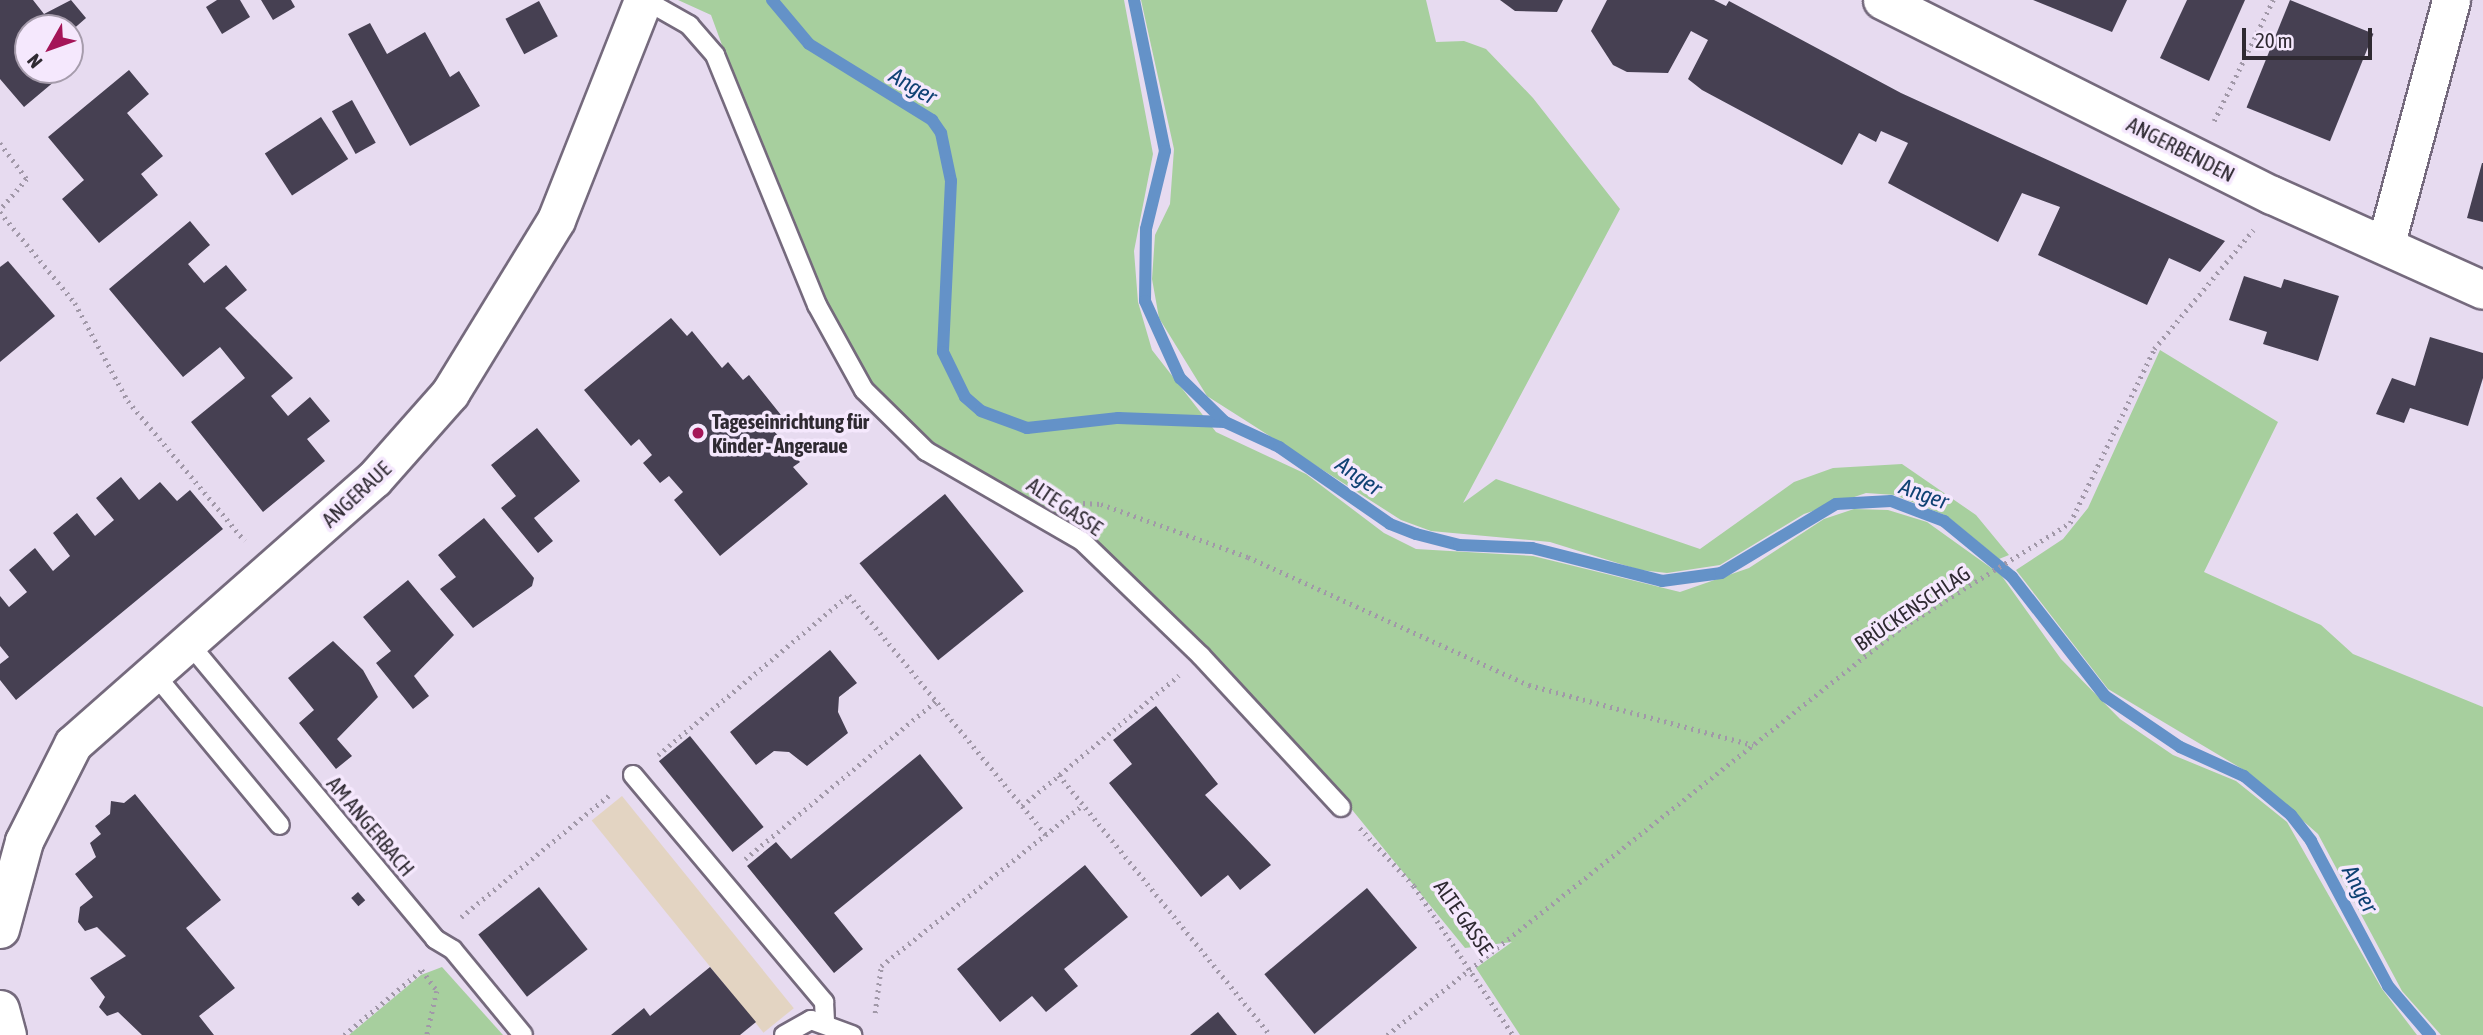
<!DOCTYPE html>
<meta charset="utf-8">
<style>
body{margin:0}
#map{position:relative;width:2483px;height:1035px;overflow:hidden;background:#e7dbf0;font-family:"Asap Condensed",sans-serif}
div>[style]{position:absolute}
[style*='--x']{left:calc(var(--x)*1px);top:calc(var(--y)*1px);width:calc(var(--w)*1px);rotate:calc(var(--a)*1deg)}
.industrial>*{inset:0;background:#e3d4c2;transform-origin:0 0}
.green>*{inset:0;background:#a7cf9e}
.stream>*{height:12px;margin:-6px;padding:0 6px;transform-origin:6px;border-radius:6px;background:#6492c8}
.building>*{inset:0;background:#464052;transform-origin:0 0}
.path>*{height:4.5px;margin-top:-2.25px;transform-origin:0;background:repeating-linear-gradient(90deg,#a198a8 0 2px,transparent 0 7px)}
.roads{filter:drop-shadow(2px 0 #756a7d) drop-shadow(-2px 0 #756a7d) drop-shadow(0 2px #756a7d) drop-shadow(0 -2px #756a7d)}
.lane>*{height:18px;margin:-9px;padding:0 9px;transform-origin:9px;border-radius:9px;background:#fff}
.street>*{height:37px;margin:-18.5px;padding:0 18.5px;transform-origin:18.5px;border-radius:18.5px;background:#fff}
.dots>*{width:19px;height:19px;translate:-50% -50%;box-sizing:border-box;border:4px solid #f5e8fd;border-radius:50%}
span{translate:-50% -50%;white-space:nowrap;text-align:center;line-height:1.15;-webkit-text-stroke:7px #f5e8fd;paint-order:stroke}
.street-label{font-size:21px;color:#2f2a32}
.poi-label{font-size:21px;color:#2f2a32;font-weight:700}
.left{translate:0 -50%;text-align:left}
.water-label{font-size:23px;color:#104274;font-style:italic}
.north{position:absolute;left:14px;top:14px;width:70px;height:70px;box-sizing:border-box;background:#f5e8fd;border:2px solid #a69cac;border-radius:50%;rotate:230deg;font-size:19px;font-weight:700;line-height:28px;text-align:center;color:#2f2a32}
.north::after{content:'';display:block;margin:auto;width:24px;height:32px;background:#a41558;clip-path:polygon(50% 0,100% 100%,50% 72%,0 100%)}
.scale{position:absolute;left:2242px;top:28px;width:130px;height:32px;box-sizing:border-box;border:4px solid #2f2a32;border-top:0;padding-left:9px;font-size:21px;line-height:24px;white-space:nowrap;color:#2f2a32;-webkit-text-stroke:5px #f5e8fd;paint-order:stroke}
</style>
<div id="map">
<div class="industrial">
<i style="left:622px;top:796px;width:273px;height:39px;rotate:51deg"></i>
</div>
<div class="green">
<i style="clip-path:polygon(678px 0,1124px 0,1153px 154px,1134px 251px,1138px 302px,1152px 350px,1216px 432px,1306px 474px,1384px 533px,1416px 549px,1533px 556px,1680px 592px,1749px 568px,1824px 519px,1854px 509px,1888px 510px,1927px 522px,2001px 575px,2061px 659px,2120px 719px,2173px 755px,2236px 781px,2287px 822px,2382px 989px,2417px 1035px,1520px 1035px,1476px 968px,1512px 942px,1465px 948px,1331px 784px,1114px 557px,1056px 514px,906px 426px,871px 384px,825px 302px,770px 176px,711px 15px)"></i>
<i style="clip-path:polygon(1141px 0,1426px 0,1436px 42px,1464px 41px,1486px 49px,1533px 98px,1620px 209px,1463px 503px,1496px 479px,1700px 549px,1794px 482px,1833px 468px,1902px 464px,1976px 515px,2009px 555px,1999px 559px,1947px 516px,1895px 495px,1866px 493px,1804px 514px,1720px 565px,1667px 573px,1640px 570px,1550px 542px,1431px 531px,1401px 520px,1251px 424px,1207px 396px,1159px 318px,1152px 279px,1155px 235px,1170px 204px,1174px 149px)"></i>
<i style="clip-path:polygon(2160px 350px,2278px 422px,2204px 572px,2321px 625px,2353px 654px,2483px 707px,2483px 1035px,2441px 1035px,2402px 991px,2318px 834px,2249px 773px,2108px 689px,2016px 570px,2063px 539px,2088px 508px)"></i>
<i style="clip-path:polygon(442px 967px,503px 1035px,349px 1035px,421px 975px)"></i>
</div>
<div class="stream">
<i style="--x:772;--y:0;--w:57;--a:49.9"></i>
<i style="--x:809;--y:44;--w:145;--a:31.7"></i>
<i style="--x:932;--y:120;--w:16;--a:55"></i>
<i style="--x:941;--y:133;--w:49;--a:78.2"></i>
<i style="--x:951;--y:181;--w:171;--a:92.7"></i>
<i style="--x:943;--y:352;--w:50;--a:63.9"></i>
<i style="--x:965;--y:397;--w:21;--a:41"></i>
<i style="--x:981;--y:411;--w:49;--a:20.3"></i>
<i style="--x:1027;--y:428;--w:92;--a:-6.3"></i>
<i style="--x:1118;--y:418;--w:107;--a:2.1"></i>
<i style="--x:1134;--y:0;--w:154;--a:78.4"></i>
<i style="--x:1165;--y:151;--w:80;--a:103.7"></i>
<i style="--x:1146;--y:229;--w:72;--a:90.8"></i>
<i style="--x:1145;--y:301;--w:85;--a:65.6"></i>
<i style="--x:1180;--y:378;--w:63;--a:44.4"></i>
<i style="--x:1225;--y:422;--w:60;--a:24.8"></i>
<i style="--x:1279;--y:447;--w:135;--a:34.7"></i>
<i style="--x:1390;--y:524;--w:28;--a:21"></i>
<i style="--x:1416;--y:534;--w:44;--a:14.3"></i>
<i style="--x:1459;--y:545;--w:73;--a:2.4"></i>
<i style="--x:1532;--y:548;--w:134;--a:14.2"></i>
<i style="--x:1662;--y:581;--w:60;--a:-7.7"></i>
<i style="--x:1721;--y:573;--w:134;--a:-31"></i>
<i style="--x:1836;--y:504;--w:55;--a:-3.1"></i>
<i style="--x:1891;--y:501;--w:57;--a:20.7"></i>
<i style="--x:1944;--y:521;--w:88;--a:39.5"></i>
<i style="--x:2012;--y:577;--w:151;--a:52"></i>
<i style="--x:2105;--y:696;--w:91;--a:34.2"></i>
<i style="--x:2180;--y:747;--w:70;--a:24.4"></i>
<i style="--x:2244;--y:776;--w:61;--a:39.7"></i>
<i style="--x:2291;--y:815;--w:33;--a:52"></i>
<i style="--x:2311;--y:841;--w:164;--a:62"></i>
<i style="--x:2388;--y:986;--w:65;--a:49.4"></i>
</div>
<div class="building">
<i style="clip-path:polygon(0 0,33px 0,44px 14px,71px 0,86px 18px,70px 32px,28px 28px,28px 70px,68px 70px,24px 107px,0 79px)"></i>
<i style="clip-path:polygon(217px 0,240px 0,250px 17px,222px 34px,206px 7px)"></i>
<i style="clip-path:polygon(261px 0,291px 0,295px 7px,273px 20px)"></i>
<i style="clip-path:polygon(1500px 0,1563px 0,1557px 12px,1515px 11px)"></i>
<i style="clip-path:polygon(1607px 0,1714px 0,1726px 6px,1729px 1px,1901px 93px,2225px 241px,2200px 272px,2169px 258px,2147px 305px,2038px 255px,2060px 207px,2022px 193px,1998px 242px,1888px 183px,1908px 143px,1881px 131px,1876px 142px,1859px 133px,1842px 165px,1702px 90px,1688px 79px,1708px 40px,1691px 31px,1668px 73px,1627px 72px,1613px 65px,1591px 31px)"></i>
<i style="clip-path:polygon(2033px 0,2127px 0,2112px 32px)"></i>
<i style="clip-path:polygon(2187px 0,2245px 0,2209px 81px,2160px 58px)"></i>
<i style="left:2290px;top:0;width:90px;height:116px;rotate:22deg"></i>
<i style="left:539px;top:1px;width:40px;height:38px;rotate:62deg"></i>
<i style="clip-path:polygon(370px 23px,387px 54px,425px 32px,450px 77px,459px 71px,480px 106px,410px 146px,348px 34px)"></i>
<i style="clip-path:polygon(70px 45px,82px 59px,70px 69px)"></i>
<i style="clip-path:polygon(129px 70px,149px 94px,127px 113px,163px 156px,141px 174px,158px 195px,99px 243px,62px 199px,84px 180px,48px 137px)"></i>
<i style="left:352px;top:100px;width:49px;height:23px;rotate:61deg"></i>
<i style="left:321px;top:117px;width:50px;height:67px;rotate:57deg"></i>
<i style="clip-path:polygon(2482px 163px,2483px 163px,2483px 222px,2467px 218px)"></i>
<i style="clip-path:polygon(190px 221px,210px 245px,188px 264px,204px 283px,226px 265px,247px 290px,225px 308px,293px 378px,271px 396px,288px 416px,310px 397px,330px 421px,307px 439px,325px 461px,263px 512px,191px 422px,245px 378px,220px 347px,183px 377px,109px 289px)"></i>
<i style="clip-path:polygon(8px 261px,55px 316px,0 362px,0 267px)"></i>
<i style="clip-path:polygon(2244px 276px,2281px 288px,2284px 279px,2339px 296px,2318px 361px,2263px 344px,2267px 332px,2229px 320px)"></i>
<i style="clip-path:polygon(671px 318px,687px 336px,692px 331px,722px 368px,728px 362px,743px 380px,749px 375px,781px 415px,769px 425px,800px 462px,793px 467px,808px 484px,720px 556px,674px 500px,683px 492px,669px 476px,660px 483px,643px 463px,652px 455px,639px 439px,631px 446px,584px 390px)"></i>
<i style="clip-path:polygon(2430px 337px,2483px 353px,2483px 378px,2468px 426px,2410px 408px,2404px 423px,2376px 414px,2392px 378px,2415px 386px)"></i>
<i style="clip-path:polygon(537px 428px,580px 481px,534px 518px,553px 541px,538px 553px,501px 508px,516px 496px,491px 465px)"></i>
<i style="clip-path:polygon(121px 477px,139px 500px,160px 482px,177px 501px,190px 490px,223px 529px,16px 700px,0 680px,0 664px,9px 657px,0 646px,0 596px,9px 607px,27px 592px,9px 570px,35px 548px,53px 571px,70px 556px,53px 533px,77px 513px,95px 536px,114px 520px,96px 498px)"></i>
<i style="left:945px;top:494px;width:125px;height:110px;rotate:51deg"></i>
<i style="clip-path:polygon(484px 518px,534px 578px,532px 586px,473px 628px,440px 589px,456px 577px,438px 555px)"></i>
<i style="clip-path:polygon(408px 580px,454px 635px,414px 676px,429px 696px,413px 709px,376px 663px,391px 651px,363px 617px)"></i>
<i style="clip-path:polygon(333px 641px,363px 670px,378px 697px,337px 739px,352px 756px,336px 769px,299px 723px,314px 710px,288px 678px)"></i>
<i style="clip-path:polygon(830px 650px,857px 683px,839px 697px,838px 712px,848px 733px,807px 766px,789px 752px,774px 751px,756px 765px,730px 732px)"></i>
<i style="clip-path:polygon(1156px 706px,1218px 784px,1205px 795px,1271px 865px,1240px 890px,1228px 875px,1201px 897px,1109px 783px,1132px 764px,1113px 740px)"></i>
<i style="left:690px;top:736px;width:117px;height:40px;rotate:51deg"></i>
<i style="clip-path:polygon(920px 754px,963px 808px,834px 913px,863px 949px,834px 973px,747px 866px,776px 842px,791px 859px)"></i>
<i style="clip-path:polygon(135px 794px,221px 900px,186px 928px,235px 988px,199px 1016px,214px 1035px,142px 1035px,118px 1012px,107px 1016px,99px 1007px,105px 997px,90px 978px,126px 956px,97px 927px,85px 931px,78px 922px,80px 907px,93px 897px,75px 874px,96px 857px,90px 843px,101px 834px,95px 826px,110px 814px,111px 801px,124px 803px)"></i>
<i style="clip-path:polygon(1085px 865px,1128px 917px,1064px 969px,1078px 986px,1046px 1012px,1032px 996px,1000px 1022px,957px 969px)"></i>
<i style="left:539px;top:887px;width:79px;height:77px;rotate:52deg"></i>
<i style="left:1367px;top:888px;width:78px;height:134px;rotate:50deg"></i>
<i style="left:358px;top:892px;width:11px;height:9px;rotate:49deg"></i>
<i style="clip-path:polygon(710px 967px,756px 1022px,740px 1035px,611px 1035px,644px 1008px,650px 1016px)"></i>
<i style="clip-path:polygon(1218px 1012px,1237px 1035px,1190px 1035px)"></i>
</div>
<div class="path">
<i style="--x:2214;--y:121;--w:135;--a:-64"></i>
<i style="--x:0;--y:143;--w:45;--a:53.1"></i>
<i style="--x:27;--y:179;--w:41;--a:131.1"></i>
<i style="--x:0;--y:212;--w:118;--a:50.5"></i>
<i style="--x:75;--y:303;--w:111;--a:61.6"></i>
<i style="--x:128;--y:401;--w:182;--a:50.1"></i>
<i style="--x:1083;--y:503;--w:18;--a:3"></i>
<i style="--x:1101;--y:504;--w:156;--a:19.8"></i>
<i style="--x:1248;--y:557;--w:309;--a:24.5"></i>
<i style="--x:1529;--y:685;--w:232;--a:15"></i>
<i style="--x:658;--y:755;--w:249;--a:-40"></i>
<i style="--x:849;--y:595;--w:310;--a:50.6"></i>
<i style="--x:1059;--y:775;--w:335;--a:50.9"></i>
<i style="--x:1022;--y:806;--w:204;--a:-39.8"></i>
<i style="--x:1360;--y:828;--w:79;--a:47"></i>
<i style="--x:1414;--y:886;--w:179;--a:56.4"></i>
<i style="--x:745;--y:859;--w:248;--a:-39.6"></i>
<i style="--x:461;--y:917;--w:194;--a:-39.4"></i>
<i style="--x:422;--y:970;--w:26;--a:54"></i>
<i style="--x:437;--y:991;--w:45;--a:102.8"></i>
<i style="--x:875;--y:1013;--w:47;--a:-82.7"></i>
<i style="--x:881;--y:966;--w:258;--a:-38.6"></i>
<i style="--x:344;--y:1035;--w:104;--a:-39.9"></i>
<i style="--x:1387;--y:1035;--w:652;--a:-38.4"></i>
<i style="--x:1898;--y:630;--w:203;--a:-31.9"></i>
<i style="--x:2070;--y:523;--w:193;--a:-64.2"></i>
<i style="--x:2154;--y:349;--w:155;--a:-50.2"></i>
</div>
<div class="roads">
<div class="lane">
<i style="--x:645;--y:0;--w:51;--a:29.6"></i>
<i style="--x:689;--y:25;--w:40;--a:49"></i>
<i style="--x:715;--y:55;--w:270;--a:67.8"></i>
<i style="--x:817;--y:305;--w:97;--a:61.1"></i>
<i style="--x:864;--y:390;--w:87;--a:44.5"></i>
<i style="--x:926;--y:451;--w:180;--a:30"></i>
<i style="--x:1082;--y:541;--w:165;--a:44"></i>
<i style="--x:1201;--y:656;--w:206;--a:47.2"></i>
<i style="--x:187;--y:641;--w:388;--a:50.2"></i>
<i style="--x:435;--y:939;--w:21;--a:31"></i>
<i style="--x:453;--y:950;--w:110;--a:50.5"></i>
<i style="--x:152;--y:671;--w:200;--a:50.3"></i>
<i style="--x:633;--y:775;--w:297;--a:49.9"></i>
<i style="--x:824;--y:1002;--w:20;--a:87"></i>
<i style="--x:784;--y:1035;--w:31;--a:-29"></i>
<i style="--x:811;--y:1020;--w:44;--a:20.1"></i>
</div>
<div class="street">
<i style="--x:1882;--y:0;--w:436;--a:26.6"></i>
<i style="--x:2272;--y:195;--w:231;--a:24.2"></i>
<i style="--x:2386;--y:243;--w:252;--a:-75"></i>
<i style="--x:0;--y:929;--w:91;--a:-74.7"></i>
<i style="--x:24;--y:841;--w:109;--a:-63.2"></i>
<i style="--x:73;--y:744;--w:401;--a:-41.4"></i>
<i style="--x:374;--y:479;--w:115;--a:-48.5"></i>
<i style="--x:450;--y:393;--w:203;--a:-58.5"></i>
<i style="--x:556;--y:220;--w:237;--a:-68.4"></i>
<i style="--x:0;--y:1009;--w:27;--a:75"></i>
</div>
</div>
<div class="dots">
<i style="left:698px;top:433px;background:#a41558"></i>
</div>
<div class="street-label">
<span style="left:2181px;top:149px;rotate:27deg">ANGERBENDEN</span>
<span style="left:356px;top:494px;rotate:-43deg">ANGERAUE</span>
<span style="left:1065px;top:506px;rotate:34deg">ALTE GASSE</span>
<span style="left:1912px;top:608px;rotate:-34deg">BRÜCKENSCHLAG</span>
<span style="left:371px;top:826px;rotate:50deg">AM ANGERBACH</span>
<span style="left:1464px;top:917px;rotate:55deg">ALTE GASSE</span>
</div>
<div class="poi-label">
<span class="left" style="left:712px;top:433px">Tageseinrichtung für<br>Kinder - Angeraue</span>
</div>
<div class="water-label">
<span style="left:913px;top:86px;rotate:30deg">Anger</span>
<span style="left:1359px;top:476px;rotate:35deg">Anger</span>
<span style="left:1924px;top:494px;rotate:20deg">Anger</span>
<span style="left:2360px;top:889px;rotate:62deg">Anger</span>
</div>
<div class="north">N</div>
<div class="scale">20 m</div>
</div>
